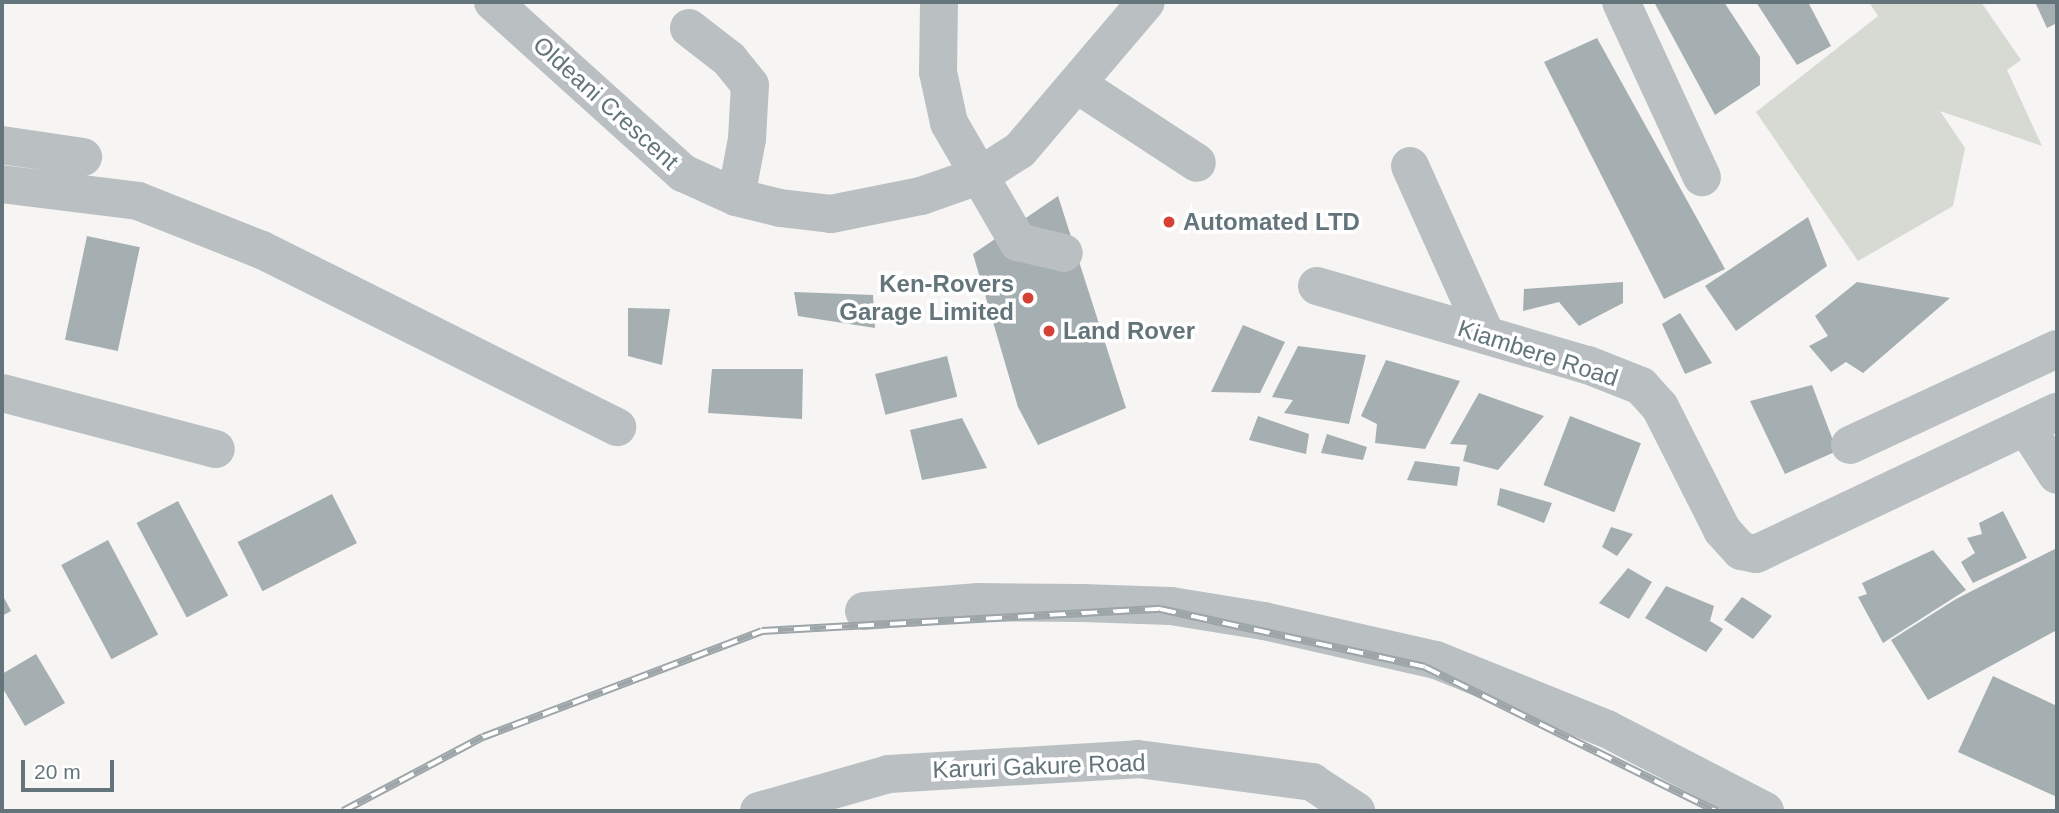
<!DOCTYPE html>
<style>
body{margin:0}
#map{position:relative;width:2059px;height:813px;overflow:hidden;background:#f6f5f3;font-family:Arial,sans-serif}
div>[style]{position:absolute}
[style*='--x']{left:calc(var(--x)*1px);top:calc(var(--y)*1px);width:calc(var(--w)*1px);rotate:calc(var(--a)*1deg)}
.green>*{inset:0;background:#d6dad2}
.building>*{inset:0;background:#a5aeb1;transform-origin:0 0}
.minor>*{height:38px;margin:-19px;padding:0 19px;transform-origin:19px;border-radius:19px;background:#bac0c2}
.rail>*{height:8px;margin-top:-4px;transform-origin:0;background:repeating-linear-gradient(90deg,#fff 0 16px,#9da5a8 0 32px);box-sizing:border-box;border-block:2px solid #9da5a8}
.dots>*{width:19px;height:19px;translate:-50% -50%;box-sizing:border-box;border:4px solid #fff;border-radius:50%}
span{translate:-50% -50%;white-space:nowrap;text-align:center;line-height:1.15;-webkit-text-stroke:7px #fff;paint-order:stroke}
.street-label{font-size:24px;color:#63757b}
.poi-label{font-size:24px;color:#63757b;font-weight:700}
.left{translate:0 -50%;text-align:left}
.right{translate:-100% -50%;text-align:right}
.frame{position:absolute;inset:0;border:4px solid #63757b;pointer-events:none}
.scale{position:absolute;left:21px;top:760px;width:93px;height:32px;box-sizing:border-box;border:4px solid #63757b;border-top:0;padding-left:9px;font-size:21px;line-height:24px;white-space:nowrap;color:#63757b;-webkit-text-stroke:5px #fff;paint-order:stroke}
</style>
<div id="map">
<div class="green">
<i style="clip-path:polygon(1869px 2px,1981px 2px,2021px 60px,2007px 70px,2042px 146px,1940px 111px,1965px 148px,1953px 206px,1858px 261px,1756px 112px,1878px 16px)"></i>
</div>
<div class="building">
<i style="clip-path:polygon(1654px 2px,1724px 2px,1760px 57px,1760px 85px,1715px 115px)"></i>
<i style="clip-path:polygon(1756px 2px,1808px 2px,1831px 46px,1797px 65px)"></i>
<i style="clip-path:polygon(2035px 2px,2057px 2px,2057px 23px,2047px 28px)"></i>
<i style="clip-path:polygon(1597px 38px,1725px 269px,1664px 299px,1544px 62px)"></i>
<i style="clip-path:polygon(1058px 196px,1126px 408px,1038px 445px,1018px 407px,973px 254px)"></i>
<i style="clip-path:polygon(1808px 217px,1827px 266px,1736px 331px,1705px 286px)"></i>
<i style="left:87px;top:236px;width:54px;height:106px;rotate:12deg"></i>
<i style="clip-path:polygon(1623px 282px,1623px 303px,1579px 326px,1559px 302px,1523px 311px,1524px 289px)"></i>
<i style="clip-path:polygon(1857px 282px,1950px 298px,1863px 373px,1846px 362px,1831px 372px,1809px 346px,1828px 336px,1815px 316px)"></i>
<i style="clip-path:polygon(794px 292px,873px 295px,875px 328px,798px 316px)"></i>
<i style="clip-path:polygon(628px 308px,670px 309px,662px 365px,628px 356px)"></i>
<i style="clip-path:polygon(1680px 313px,1712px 363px,1685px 374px,1662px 324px)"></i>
<i style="clip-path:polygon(1243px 325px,1285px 342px,1260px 393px,1211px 392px)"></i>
<i style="clip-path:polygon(1298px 346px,1366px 355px,1349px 424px,1284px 413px,1293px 400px,1272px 397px)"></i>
<i style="left:947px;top:356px;width:42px;height:74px;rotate:76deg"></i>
<i style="clip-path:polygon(1386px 360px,1460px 381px,1425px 449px,1375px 443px,1377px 424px,1361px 416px)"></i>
<i style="clip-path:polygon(712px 369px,803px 369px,802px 419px,708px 413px)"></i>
<i style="clip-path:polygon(1812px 385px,1837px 451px,1785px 474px,1750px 401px)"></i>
<i style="clip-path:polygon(1479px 393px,1544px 416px,1498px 470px,1463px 461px,1467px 445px,1450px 444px)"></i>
<i style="clip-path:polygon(1258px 416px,1309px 434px,1306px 454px,1249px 440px)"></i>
<i style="left:1570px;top:416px;width:76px;height:74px;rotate:21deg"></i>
<i style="clip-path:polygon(962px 418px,987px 468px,922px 480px,910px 430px)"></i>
<i style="clip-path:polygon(1327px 434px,1367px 447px,1363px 460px,1321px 453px)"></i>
<i style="clip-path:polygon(1415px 461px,1460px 467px,1457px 486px,1407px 480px)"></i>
<i style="clip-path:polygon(1500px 488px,1552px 503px,1544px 523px,1497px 505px)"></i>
<i style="left:332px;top:494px;width:55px;height:106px;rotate:63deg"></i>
<i style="left:178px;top:501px;width:107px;height:47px;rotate:62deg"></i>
<i style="clip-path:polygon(2003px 511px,2027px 558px,1973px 583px,1961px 562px,1975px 553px,1967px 538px,1982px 534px,1979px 523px)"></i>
<i style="clip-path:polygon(1611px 527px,1633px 534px,1617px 556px,1602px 547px)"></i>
<i style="left:108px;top:540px;width:107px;height:53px;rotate:62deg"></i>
<i style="clip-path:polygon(2057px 548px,2057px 630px,1928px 700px,1891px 640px,1956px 599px)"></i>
<i style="clip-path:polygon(1933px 550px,1966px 590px,1883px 643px,1858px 597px,1867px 594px,1862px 583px)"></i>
<i style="clip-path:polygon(1628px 568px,1652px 582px,1629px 619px,1599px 603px)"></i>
<i style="clip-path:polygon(1666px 586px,1714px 606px,1710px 621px,1723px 629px,1706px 652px,1645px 618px)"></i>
<i style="clip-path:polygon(2px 594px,11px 611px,2px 616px)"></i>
<i style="clip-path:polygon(1742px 597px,1772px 616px,1753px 639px,1724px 620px)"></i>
<i style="clip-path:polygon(36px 654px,65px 703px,25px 726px,2px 687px,2px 674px)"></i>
<i style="clip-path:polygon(1993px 676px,2057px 706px,2057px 797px,1958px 752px)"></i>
</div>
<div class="minor">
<i style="--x:493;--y:2;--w:256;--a:42"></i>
<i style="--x:683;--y:173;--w:58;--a:24.4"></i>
<i style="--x:736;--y:197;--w:45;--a:14"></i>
<i style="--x:780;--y:208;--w:51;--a:6.7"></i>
<i style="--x:831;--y:214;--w:92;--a:-11.3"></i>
<i style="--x:921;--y:196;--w:64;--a:-19.3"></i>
<i style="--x:981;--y:175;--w:46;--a:-32.7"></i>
<i style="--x:1020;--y:150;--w:194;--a:-49.6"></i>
<i style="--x:939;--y:2;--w:70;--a:90.8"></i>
<i style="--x:938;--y:72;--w:52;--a:77.8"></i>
<i style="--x:949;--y:123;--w:138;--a:59.9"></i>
<i style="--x:1018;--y:242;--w:47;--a:13.4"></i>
<i style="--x:1621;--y:2;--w:193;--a:65.2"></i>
<i style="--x:689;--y:28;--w:51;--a:37.8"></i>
<i style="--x:729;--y:59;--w:33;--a:51"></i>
<i style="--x:750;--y:85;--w:54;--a:93.2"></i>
<i style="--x:747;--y:139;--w:59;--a:100.7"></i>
<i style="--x:1078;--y:85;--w:142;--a:33.2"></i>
<i style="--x:2;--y:145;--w:82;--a:8.4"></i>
<i style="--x:1410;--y:166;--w:185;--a:65.8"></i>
<i style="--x:2;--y:184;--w:137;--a:7.1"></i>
<i style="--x:138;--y:201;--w:133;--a:21.6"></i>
<i style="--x:262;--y:250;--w:397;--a:26.5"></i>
<i style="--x:1317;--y:286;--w:282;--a:16.3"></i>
<i style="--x:1588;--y:365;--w:57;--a:21.6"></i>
<i style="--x:1641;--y:386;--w:28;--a:48"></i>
<i style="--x:1660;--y:407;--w:138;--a:63.2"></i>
<i style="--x:1722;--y:530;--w:28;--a:48"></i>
<i style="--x:1741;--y:551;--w:15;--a:11"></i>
<i style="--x:1756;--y:554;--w:333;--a:-25.3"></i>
<i style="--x:2;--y:393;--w:221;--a:14.7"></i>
<i style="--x:2026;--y:427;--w:57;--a:57.1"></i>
<i style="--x:1850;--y:445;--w:228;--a:-24.9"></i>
<i style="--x:864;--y:611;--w:115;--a:-4.5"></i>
<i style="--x:979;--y:602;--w:103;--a:0.6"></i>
<i style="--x:1082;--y:603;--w:89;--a:1.9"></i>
<i style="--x:1171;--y:606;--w:94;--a:9.2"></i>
<i style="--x:1264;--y:621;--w:176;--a:12.8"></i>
<i style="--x:1436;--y:660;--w:184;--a:22"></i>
<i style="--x:1607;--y:729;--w:178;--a:27.4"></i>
<i style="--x:759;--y:811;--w:135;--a:-15.9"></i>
<i style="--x:889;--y:774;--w:249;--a:-3.4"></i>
<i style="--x:1138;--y:759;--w:176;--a:7.5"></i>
<i style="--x:1312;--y:782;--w:53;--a:33.4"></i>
</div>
<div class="rail">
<i style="--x:343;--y:811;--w:158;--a:-27.9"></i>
<i style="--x:483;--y:737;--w:298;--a:-20.8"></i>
<i style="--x:762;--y:631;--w:399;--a:-3.2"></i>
<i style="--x:1160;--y:609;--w:271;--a:12.3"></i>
<i style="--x:1425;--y:667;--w:326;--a:26.3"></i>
</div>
<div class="dots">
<i style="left:1169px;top:222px;background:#d44235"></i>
<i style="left:1028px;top:298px;background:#d44235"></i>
<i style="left:1049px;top:331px;background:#d44235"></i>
</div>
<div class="street-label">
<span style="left:606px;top:103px;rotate:42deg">Oldeani Crescent</span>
<span style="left:1538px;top:353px;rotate:18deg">Kiambere Road</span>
<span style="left:1039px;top:766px;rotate:-2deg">Karuri Gakure Road</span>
</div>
<div class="poi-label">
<span class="left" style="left:1183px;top:222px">Automated LTD</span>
<span class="right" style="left:1014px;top:298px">Ken-Rovers<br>Garage Limited</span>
<span class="left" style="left:1063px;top:331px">Land Rover</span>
</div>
<div class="frame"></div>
<div class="scale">20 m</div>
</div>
